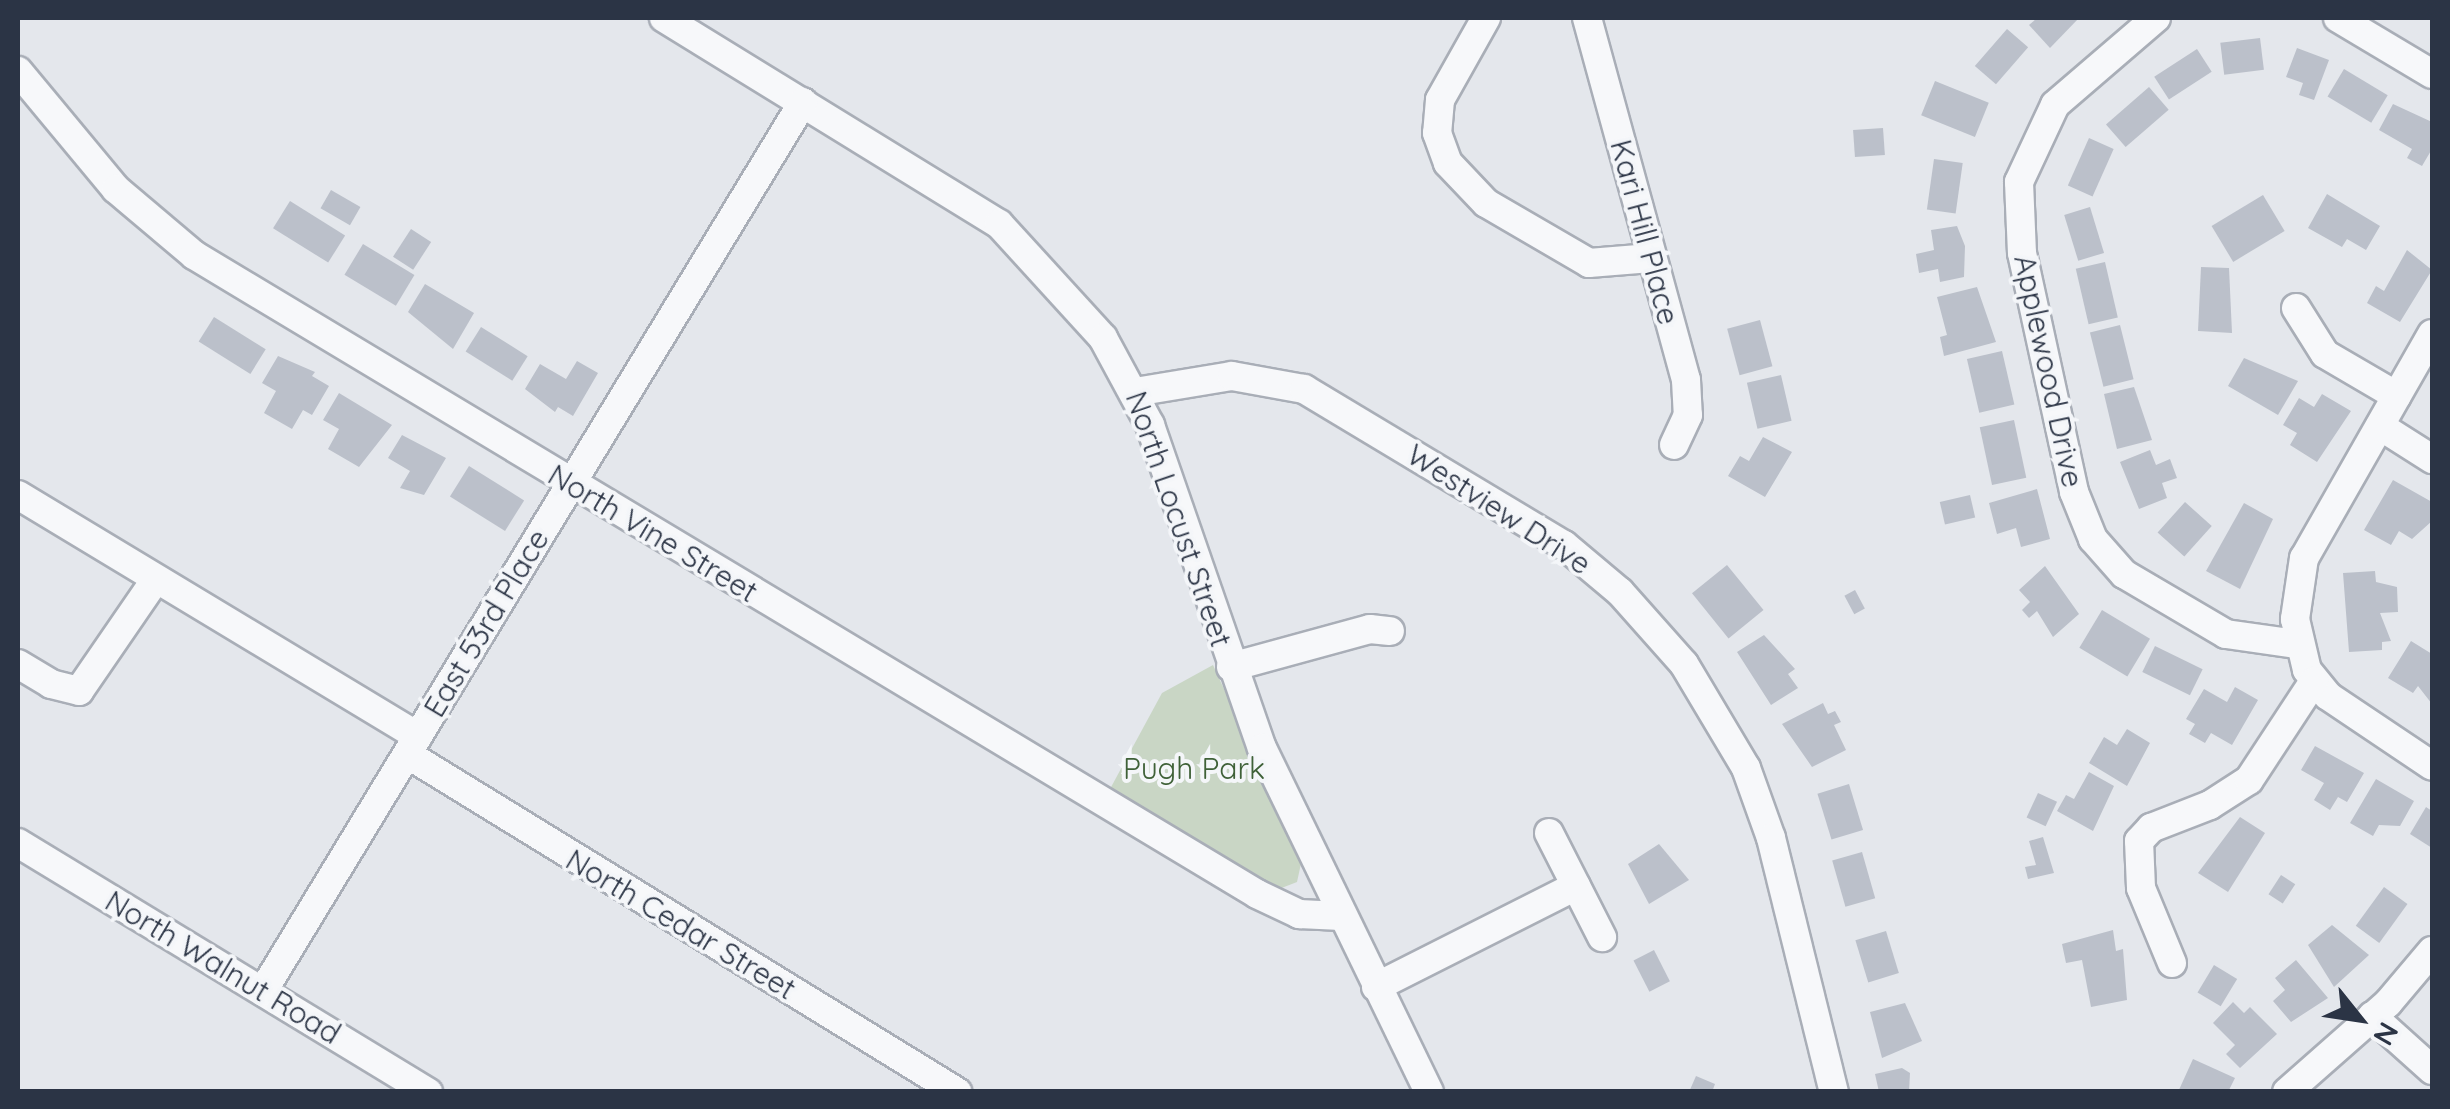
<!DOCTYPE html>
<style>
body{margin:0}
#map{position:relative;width:2450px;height:1109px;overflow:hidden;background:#e4e7ec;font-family:Quicksand,sans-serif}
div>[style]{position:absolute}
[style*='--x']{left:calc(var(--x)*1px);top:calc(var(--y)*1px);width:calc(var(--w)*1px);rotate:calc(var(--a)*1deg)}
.green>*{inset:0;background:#c9d6c5}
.building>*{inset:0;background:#bbc0ca;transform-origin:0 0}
.roads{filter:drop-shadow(2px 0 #a9aeb7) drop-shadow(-2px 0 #a9aeb7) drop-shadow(0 2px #a9aeb7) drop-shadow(0 -2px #a9aeb7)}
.minor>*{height:28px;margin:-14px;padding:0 14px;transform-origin:14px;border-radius:14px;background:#f7f8fa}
span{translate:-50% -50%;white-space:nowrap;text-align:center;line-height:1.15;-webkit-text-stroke:8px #f4f6f9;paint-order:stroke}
.street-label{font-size:30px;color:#2b3445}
.park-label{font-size:30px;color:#3f6138}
.frame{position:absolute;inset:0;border:20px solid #2b3445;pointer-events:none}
.north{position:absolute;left:2310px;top:969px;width:100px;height:100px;-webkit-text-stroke:8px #f4f6f9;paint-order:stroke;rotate:120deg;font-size:28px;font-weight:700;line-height:40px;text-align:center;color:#2b3445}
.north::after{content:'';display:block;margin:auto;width:35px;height:45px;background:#2b3445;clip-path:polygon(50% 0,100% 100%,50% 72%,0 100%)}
</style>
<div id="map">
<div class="green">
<i style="clip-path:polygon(1213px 665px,1302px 859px,1297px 882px,1279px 889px,1110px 789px,1162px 693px)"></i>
</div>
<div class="building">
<i style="clip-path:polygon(2037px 18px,2079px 18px,2050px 48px,2029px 25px)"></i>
<i style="left:2007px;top:29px;width:28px;height:49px;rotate:41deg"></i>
<i style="left:2260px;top:38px;width:32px;height:40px;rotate:83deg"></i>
<i style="clip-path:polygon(2297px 48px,2329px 60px,2314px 100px,2299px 95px,2303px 83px,2286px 77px)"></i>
<i style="left:2197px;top:49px;width:27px;height:51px;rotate:57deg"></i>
<i style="left:2344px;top:69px;width:51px;height:32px;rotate:31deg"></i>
<i style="left:1935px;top:81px;width:58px;height:37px;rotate:22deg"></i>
<i style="left:2149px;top:87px;width:30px;height:57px;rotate:49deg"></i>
<i style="clip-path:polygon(2393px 104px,2432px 122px,2432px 149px,2422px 166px,2407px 158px,2412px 149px,2379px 130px)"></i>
<i style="left:1883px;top:128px;width:27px;height:30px;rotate:86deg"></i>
<i style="left:2089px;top:138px;width:27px;height:52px;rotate:24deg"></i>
<i style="left:1934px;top:159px;width:29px;height:51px;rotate:8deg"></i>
<i style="left:331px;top:190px;width:34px;height:21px;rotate:30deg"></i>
<i style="clip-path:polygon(2327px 194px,2380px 226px,2366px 250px,2347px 239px,2342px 247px,2308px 228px)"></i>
<i style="left:2263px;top:195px;width:42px;height:60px;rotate:59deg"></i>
<i style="left:290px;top:201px;width:65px;height:32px;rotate:32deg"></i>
<i style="left:2090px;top:207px;width:48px;height:27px;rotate:73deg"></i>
<i style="clip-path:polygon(1957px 226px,1965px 246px,1964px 277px,1940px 282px,1938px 269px,1919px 273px,1916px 254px,1934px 250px,1931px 230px)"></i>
<i style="left:411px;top:229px;width:24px;height:33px;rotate:33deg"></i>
<i style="left:363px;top:244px;width:60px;height:36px;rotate:31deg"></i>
<i style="clip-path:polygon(2407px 250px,2432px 270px,2400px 322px,2367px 303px,2376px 286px,2384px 291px)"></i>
<i style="left:2105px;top:262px;width:57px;height:30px;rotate:77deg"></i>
<i style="clip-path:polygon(2201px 267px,2229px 268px,2232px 333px,2198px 331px)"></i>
<i style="clip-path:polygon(425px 284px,474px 313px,453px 349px,408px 312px)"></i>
<i style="clip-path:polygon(1977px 287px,1996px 342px,1944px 356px,1940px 337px,1947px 335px,1937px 297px)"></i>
<i style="left:214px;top:317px;width:61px;height:29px;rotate:32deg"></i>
<i style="left:1760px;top:320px;width:48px;height:34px;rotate:75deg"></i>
<i style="left:2120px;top:325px;width:56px;height:31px;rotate:76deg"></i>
<i style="left:481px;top:327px;width:55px;height:29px;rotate:32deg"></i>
<i style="left:2002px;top:351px;width:55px;height:36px;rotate:77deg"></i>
<i style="clip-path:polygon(278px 356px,315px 372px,312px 376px,329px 386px,312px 415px,303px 410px,292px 429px,264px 413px,276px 391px,262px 383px)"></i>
<i style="clip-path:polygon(2244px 358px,2298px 381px,2278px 415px,2228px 386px)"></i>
<i style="clip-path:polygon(577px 361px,598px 373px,573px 416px,558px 407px,555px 412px,525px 389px,540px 364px,566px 379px)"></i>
<i style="left:1781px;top:375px;width:47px;height:35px;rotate:77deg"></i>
<i style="clip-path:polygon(2134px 387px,2152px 440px,2117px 449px,2104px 394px)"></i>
<i style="clip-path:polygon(339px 393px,392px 425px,359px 467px,328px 449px,339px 429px,323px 420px)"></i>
<i style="clip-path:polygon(2322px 394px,2351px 411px,2317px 462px,2290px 445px,2297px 433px,2283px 425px,2299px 398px,2314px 407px)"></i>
<i style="left:2014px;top:420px;width:59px;height:35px;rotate:78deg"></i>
<i style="clip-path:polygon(402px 435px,446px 458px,424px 495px,400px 488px,410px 471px,388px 458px)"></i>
<i style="clip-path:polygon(1763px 437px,1792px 452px,1765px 497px,1728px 476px,1740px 456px,1749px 461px)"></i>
<i style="clip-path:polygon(2150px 450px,2156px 465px,2170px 459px,2177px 478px,2162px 483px,2167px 498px,2139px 509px,2120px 462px)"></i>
<i style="left:469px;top:466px;width:65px;height:36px;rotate:32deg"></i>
<i style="clip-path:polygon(2393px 480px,2432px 502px,2432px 521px,2412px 539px,2399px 531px,2391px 545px,2364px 530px)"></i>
<i style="clip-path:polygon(2037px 489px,2050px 539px,2021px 547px,2016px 528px,1997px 534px,1989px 503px)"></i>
<i style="left:1970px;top:495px;width:23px;height:31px;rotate:77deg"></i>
<i style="left:2185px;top:502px;width:36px;height:41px;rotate:42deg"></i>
<i style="clip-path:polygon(2244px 503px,2273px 519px,2240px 589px,2206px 571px)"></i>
<i style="left:1727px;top:565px;width:58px;height:45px;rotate:51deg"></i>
<i style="clip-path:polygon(2045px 566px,2079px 614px,2053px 637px,2037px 611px,2029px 618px,2022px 610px,2030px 602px,2019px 590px)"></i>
<i style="clip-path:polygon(2375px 571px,2376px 582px,2397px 587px,2398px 612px,2380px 613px,2391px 641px,2382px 642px,2382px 650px,2349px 652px,2343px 573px)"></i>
<i style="left:1855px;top:590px;width:21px;height:12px;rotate:62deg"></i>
<i style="left:2102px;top:610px;width:56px;height:44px;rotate:31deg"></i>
<i style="clip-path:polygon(1764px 635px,1795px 669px,1788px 674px,1798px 688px,1771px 705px,1737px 652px)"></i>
<i style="clip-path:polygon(2411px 641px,2432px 654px,2432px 704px,2418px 686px,2413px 693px,2388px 678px)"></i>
<i style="left:2155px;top:646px;width:53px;height:29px;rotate:26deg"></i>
<i style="clip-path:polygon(2235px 687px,2258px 700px,2232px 745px,2211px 733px,2205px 743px,2189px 734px,2195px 724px,2186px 719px,2204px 689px,2227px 702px)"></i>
<i style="clip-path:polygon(1823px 703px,1828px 714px,1835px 711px,1841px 722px,1834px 725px,1846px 750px,1812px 767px,1782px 724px)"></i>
<i style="clip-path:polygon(2127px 729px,2150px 743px,2127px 786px,2089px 763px,2104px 737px,2117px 745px)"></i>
<i style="clip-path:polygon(2315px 746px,2364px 773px,2347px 802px,2338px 797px,2330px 810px,2314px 800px,2324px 783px,2301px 770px)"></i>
<i style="clip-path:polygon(2089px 772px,2114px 786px,2093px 831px,2057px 811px,2066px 795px,2074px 799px)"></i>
<i style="clip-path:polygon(2376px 779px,2414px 801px,2400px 826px,2379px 825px,2373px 836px,2350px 823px)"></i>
<i style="left:1849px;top:784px;width:48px;height:33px;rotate:73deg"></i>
<i style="left:2038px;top:793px;width:21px;height:27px;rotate:25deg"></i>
<i style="clip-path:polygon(2426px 807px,2432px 811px,2432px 848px,2410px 834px)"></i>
<i style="clip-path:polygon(2240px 817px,2265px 833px,2228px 892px,2198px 873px)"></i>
<i style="clip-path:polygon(2043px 837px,2054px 873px,2028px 879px,2025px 867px,2036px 865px,2029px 841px)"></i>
<i style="clip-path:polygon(1659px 844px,1689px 880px,1649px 904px,1628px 864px)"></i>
<i style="left:1862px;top:852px;width:48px;height:31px;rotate:74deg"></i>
<i style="left:2281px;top:875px;width:17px;height:23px;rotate:33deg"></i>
<i style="left:2384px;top:887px;width:29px;height:48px;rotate:36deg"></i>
<i style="clip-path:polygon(2332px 925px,2369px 955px,2334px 987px,2308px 945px)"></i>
<i style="clip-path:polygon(2113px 930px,2116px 951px,2123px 949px,2127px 1000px,2091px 1007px,2082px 960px,2066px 963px,2062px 944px)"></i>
<i style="left:1886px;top:931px;width:44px;height:32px;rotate:73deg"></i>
<i style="left:1654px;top:950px;width:35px;height:23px;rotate:63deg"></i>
<i style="clip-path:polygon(2296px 960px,2328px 998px,2291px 1022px,2273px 1001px,2285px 990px,2275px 978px)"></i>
<i style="left:2214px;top:965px;width:27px;height:32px;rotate:31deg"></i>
<i style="clip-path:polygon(2233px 1002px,2244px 1013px,2250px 1007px,2277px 1034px,2240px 1068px,2226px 1054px,2235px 1045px,2213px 1023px)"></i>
<i style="clip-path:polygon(1905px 1003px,1922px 1041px,1882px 1058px,1870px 1012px)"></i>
<i style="clip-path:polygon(2193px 1059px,2235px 1078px,2228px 1092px,2178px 1092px)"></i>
<i style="clip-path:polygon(1902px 1068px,1910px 1073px,1909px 1092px,1879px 1092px,1875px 1074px)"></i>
<i style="clip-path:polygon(1696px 1076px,1715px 1084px,1712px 1092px,1689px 1092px)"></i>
</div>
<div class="roads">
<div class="minor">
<i style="--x:664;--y:18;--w:393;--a:31.6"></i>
<i style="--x:999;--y:224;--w:154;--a:47.6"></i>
<i style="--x:1103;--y:338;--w:99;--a:61.6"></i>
<i style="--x:1150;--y:425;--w:342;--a:70.9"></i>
<i style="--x:1262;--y:748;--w:382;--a:64.1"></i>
<i style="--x:1486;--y:18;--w:94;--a:119.3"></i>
<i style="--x:1440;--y:100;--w:33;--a:95"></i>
<i style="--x:1437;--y:133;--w:32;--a:70"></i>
<i style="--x:1448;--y:163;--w:55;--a:46.5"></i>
<i style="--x:1486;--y:203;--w:119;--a:30.2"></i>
<i style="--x:1589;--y:263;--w:62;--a:-4.6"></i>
<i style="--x:1587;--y:18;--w:375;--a:74.7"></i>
<i style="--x:1686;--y:380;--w:35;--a:87"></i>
<i style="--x:1688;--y:415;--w:33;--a:115"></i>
<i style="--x:2156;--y:18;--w:133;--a:139.3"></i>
<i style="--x:2055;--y:105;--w:85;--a:115.1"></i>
<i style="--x:2019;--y:182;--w:71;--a:87.6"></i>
<i style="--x:2022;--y:253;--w:245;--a:77.7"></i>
<i style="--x:2074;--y:492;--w:51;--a:68"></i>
<i style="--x:2093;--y:539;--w:47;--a:48.5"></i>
<i style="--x:2124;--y:574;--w:118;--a:30.5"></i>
<i style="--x:2226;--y:634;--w:72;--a:8"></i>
<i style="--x:2338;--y:18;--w:109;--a:30.8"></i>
<i style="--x:18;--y:71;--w:153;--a:50.3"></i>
<i style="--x:116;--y:189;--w:102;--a:40.2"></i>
<i style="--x:194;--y:255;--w:1240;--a:31.01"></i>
<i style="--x:1257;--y:894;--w:47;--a:25.5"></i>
<i style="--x:1299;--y:914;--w:42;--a:2.7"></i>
<i style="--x:2296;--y:308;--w:54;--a:57.8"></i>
<i style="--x:2325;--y:354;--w:83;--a:30.3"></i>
<i style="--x:2432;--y:334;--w:258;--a:119.7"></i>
<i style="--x:2304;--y:558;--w:62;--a:98.4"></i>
<i style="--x:2295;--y:619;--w:52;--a:76.8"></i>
<i style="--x:2307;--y:670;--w:33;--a:51"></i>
<i style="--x:2328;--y:696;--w:125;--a:33.9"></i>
<i style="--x:1135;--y:392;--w:98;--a:-9.4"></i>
<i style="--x:1232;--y:376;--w:73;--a:10.2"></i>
<i style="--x:1304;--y:389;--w:303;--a:31"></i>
<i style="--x:1564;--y:545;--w:73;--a:40"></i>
<i style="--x:1620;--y:592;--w:96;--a:48.4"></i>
<i style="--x:1684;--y:664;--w:121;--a:59.2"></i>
<i style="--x:1746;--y:768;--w:74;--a:70.3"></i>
<i style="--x:1771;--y:838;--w:262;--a:76.1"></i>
<i style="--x:2380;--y:426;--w:62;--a:32.4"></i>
<i style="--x:18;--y:495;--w:467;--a:31.1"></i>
<i style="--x:18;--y:664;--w:39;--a:31"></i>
<i style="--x:51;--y:684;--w:29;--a:14"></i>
<i style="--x:79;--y:691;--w:136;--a:-55.5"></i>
<i style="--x:1231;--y:667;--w:144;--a:-15.3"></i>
<i style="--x:1370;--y:629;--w:20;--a:6"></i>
<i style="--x:407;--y:754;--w:646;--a:31.57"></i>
<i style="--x:1549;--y:833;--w:117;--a:63"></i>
<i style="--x:18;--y:843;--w:480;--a:31.3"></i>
<i style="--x:2172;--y:963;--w:81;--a:-112.5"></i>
<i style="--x:2141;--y:888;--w:47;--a:-92.4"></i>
<i style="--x:2139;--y:841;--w:18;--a:-47"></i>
<i style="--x:2151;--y:828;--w:63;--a:-21.3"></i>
<i style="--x:2210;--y:805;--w:46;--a:-32.7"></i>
<i style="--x:2249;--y:780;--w:118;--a:-56.7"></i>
<i style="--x:1376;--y:987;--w:224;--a:-26.8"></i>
<i style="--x:263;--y:991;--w:1040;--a:-58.72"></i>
<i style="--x:2372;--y:1016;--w:81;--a:42"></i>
<i style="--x:2287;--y:1092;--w:135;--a:-41.4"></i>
<i style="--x:2388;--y:1003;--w:68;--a:-49.8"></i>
</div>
</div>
<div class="street-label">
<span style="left:1645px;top:232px;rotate:75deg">Kari Hill Place</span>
<span style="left:2049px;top:371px;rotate:78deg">Applewood Drive</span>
<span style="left:1499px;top:509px;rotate:33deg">Westview Drive</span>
<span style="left:1179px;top:519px;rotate:71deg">North Locust Street</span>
<span style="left:653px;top:533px;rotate:31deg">North Vine Street</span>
<span style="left:486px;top:623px;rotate:-59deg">East 53rd Place</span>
<span style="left:681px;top:924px;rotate:31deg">North Cedar Street</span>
<span style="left:223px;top:967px;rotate:31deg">North Walnut Road</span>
</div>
<div class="park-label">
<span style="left:1194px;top:768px">Pugh Park</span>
</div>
<div class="frame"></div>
<div class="north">N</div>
</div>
